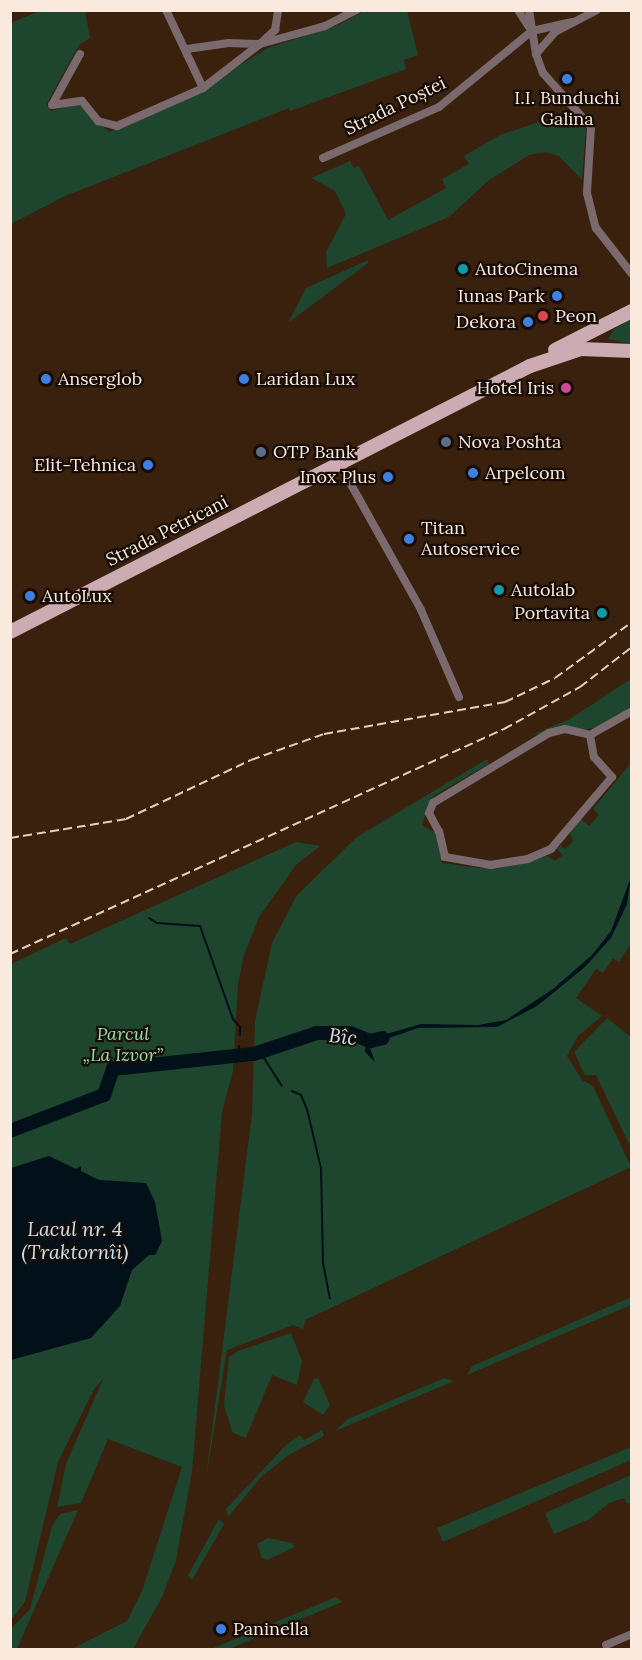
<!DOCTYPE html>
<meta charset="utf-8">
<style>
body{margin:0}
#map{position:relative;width:642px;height:1660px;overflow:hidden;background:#39210d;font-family:Lora,serif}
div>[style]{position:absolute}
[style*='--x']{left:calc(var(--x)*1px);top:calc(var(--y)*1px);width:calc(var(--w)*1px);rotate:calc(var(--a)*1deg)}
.green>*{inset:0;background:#1e462e}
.water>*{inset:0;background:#02101a}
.stream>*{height:2px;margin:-1px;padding:0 1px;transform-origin:1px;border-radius:1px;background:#02101a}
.river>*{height:14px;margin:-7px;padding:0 7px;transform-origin:7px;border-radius:7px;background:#02101a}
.street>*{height:8px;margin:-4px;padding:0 4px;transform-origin:4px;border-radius:4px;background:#7a696d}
.primary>*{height:14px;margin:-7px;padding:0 7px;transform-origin:7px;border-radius:7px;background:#cdabb3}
.rail>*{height:2px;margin-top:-1px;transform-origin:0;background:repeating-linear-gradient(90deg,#e1cfc2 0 9px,transparent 0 13.5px)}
.dots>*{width:16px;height:16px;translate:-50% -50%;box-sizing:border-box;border:3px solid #180d06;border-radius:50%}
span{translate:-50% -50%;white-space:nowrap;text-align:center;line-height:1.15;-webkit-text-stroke:4.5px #180d06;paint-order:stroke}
.poi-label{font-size:18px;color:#fae9dd}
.left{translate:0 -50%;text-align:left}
.right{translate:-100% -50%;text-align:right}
.street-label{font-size:18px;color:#fae9dd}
.park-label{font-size:18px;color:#90e0ac;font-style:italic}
.water-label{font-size:20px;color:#c3e2f6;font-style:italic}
.frame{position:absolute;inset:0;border:12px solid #fae9dd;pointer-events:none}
</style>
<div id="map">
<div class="green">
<i style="clip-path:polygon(40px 11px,85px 11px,90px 38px,79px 45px,46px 105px,51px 111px,78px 103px,109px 132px,199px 90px,268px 48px,338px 25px,365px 11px,407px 11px,418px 55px,404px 60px,406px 69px,290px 111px,289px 108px,65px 196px,11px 224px,10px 23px)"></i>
<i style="clip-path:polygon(572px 111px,586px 126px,582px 180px,559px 156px,546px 152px,529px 155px,489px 180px,449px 217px,327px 268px,326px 252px,346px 214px,335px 191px,311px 178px,350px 161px,354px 168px,359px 166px,388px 220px,446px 188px,442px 179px,469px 164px,464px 156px,500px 135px)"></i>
<i style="clip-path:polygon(368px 260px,368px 263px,288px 323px,306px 288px)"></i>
<i style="clip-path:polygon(631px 318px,631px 344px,608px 339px,614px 329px)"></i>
<i style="clip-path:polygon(631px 679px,631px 706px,621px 713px,595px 728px,532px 735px,570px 719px)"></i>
<i style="clip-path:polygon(487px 759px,489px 764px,435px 795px,428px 806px,422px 825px,437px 834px,442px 863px,479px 868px,512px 866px,547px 856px,555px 861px,563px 855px,557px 849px,561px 845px,565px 849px,573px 841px,570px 833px,581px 819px,589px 826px,599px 815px,593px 809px,631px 763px,631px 943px,619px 962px,613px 958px,603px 973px,596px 969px,576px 998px,602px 1016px,578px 1036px,567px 1056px,582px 1080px,593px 1086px,631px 1167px,305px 1320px,303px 1329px,293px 1325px,227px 1350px,206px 1478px,252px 1114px,255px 1021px,272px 943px,297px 895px,357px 837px)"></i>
<i style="clip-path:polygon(296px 842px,320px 846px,296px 865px,259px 917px,243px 958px,238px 985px,233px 1071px,222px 1112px,192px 1472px,176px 1560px,163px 1595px,133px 1649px,72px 1649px,127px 1621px,142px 1591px,182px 1467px,108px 1439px,81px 1503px,57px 1507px,66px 1464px,103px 1379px,94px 1389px,58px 1462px,25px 1602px,11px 1620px,11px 964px,66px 938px,70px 944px)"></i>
<i style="clip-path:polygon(607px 1018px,631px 1037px,631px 1148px,596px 1075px,585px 1075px,574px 1052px)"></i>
<i style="clip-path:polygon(631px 1297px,631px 1305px,467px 1375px,472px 1366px)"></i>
<i style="clip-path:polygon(291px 1333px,302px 1361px,297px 1385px,272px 1375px,246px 1438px,233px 1433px,224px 1406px,229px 1357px,238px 1351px)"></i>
<i style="clip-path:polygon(318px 1378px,330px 1405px,323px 1415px,303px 1402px,314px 1379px)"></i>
<i style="clip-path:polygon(444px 1378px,454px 1381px,335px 1431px,348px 1419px)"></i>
<i style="clip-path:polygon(322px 1430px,324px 1436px,287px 1456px,260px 1478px,228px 1517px,226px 1509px,286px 1445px,300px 1435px,304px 1440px)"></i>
<i style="clip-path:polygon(631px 1447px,631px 1460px,443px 1542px,437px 1528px)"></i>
<i style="clip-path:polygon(631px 1475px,631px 1502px,627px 1504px,624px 1498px,609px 1503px,590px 1519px,554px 1534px,545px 1513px)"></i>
<i style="clip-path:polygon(78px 1510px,17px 1649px,11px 1649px,11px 1629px,30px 1609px,52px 1526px,60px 1514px)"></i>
<i style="clip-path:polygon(219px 1519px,224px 1524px,192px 1580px,188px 1575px)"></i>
<i style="clip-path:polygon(268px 1538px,292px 1543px,295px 1547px,267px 1560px,262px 1558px,257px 1544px)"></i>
<i style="clip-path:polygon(336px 1597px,342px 1602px,229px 1649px,211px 1649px)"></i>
</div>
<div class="water">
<i style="clip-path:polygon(631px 877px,627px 904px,611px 938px,585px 967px,537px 1006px,497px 1027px,418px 1028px,369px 1045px,375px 1062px,365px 1052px,366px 1040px,421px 1024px,478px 1025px,506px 1020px,553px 989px,592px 955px,611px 931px)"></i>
<i style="clip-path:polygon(49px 1156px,76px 1169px,81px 1166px,81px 1171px,99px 1180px,146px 1183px,155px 1202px,162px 1241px,155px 1255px,149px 1255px,132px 1270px,120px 1306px,91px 1338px,11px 1360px,11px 1168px)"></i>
</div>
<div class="stream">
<i style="--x:149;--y:918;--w:9;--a:32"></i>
<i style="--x:157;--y:923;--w:43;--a:4"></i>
<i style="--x:200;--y:926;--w:99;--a:70.5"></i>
<i style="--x:233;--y:1019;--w:11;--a:49"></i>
<i style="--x:240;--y:1027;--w:8;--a:90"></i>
<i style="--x:260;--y:1052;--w:40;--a:57.1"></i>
<i style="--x:239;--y:1056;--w:10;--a:-90"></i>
<i style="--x:292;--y:1091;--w:10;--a:24"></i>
<i style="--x:301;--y:1095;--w:15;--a:67"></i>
<i style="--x:307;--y:1109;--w:61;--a:76.7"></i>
<i style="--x:321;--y:1168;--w:95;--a:88.8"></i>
<i style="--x:323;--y:1263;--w:36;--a:79"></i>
</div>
<div class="river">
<i style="--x:10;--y:1131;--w:101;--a:-21"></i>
<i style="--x:104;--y:1095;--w:28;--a:-71"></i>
<i style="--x:113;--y:1069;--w:142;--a:-6.1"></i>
<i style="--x:254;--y:1054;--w:66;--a:-18.4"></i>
<i style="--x:317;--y:1033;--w:33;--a:0"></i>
<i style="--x:350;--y:1033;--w:22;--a:22"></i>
<i style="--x:370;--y:1041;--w:13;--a:-13"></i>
</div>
<div class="street">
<i style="--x:166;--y:10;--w:86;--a:64.6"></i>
<i style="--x:518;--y:10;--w:24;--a:57"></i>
<i style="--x:529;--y:10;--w:45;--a:81"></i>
<i style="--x:536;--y:54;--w:20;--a:70"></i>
<i style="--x:543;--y:73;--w:72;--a:48.4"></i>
<i style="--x:591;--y:127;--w:66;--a:93.5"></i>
<i style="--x:587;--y:193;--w:36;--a:76"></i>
<i style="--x:596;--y:228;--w:58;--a:52"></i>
<i style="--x:187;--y:49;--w:42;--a:-8.1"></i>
<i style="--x:229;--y:43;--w:31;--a:2"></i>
<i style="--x:260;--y:44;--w:21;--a:-43"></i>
<i style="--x:275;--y:30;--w:20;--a:-81"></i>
<i style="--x:80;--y:54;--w:58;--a:118.8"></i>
<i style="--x:52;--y:105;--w:30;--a:-8"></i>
<i style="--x:82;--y:101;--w:26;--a:51"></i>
<i style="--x:98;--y:121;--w:20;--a:15"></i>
<i style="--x:117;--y:126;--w:94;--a:-23.8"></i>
<i style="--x:203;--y:88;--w:72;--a:-37.7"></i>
<i style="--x:260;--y:44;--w:67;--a:-15.5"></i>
<i style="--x:325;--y:26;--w:36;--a:-27"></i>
<i style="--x:536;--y:54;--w:29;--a:-49"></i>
<i style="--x:555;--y:32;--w:47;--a:-27.6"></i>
<i style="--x:323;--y:158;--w:127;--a:-23.7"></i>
<i style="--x:439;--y:107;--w:120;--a:-39.3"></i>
<i style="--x:532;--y:31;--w:41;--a:-12.7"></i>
<i style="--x:339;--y:463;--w:168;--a:60.8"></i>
<i style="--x:421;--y:610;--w:95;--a:66.4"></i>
<i style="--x:590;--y:735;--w:22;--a:80"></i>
<i style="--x:594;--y:757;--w:27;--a:48"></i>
<i style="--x:612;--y:777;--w:94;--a:130.3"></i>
<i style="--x:551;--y:849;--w:25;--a:157"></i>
<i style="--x:528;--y:859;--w:37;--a:171"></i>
<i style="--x:491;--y:865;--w:47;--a:-170.1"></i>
<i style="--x:445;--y:857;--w:26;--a:-103"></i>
<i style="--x:439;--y:832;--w:21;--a:-118"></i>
<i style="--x:429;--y:813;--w:11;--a:-68"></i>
<i style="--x:433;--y:803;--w:135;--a:-31.1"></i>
<i style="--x:549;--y:733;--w:16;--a:-14"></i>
<i style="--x:565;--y:729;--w:26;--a:13"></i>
<i style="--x:590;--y:735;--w:48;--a:-29.7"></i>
<i style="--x:606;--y:1645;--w:28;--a:-23"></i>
</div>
<div class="primary">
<i style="--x:555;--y:350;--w:86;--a:-26.9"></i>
<i style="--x:10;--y:632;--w:584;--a:-27.09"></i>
<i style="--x:530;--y:366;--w:54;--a:-18.4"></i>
<i style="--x:581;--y:349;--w:51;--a:2.2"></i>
</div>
<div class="rail">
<i style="--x:10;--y:838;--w:118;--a:-9.3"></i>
<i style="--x:126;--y:819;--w:138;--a:-25.3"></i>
<i style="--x:251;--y:760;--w:77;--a:-19.6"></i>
<i style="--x:324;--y:734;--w:184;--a:-10"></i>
<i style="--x:505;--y:702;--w:55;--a:-25.6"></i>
<i style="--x:555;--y:678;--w:95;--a:-36"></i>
<i style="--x:10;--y:954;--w:543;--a:-24.49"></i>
<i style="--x:504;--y:729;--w:87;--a:-28.9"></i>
<i style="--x:580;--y:687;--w:66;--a:-37.6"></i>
</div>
<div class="dots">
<i style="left:567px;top:79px;background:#3f7fe0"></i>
<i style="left:463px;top:269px;background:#0f9aa8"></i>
<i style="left:557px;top:296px;background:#3f7fe0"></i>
<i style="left:543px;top:316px;background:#e0444e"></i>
<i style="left:528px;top:322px;background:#3f7fe0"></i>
<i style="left:46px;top:379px;background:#3f7fe0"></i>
<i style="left:244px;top:379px;background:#3f7fe0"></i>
<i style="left:566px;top:388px;background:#d1479c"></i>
<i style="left:446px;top:442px;background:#5c6f8a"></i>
<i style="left:261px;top:452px;background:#5c6f8a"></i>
<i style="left:148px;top:465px;background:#3f7fe0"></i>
<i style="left:473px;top:473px;background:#3f7fe0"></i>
<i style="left:388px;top:477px;background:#3f7fe0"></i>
<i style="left:409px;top:539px;background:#3f7fe0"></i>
<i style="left:499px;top:590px;background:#0f9aa8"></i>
<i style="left:30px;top:596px;background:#3f7fe0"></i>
<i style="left:602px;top:613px;background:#0f9aa8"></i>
<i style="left:221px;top:1629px;background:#3f7fe0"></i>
</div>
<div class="poi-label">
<span style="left:567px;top:109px">I.I. Bunduchi<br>Galina</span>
<span class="left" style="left:475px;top:269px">AutoCinema</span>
<span class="right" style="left:545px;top:296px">Iunas Park</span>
<span class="left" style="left:555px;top:316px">Peon</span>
<span class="right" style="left:516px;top:322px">Dekora</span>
<span class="left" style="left:58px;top:379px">Anserglob</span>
<span class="left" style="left:256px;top:379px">Laridan Lux</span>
<span class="right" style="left:554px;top:388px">Hotel Iris</span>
<span class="left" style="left:458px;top:442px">Nova Poshta</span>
<span class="left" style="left:273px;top:452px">OTP Bank</span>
<span class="right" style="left:136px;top:465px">Elit-Tehnica</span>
<span class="left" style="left:485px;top:473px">Arpelcom</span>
<span class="right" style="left:376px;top:477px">Inox Plus</span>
<span class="left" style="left:421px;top:539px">Titan<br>Autoservice</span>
<span class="left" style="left:511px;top:590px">Autolab</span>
<span class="left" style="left:42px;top:596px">AutoLux</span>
<span class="right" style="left:590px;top:613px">Portavita</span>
<span class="left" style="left:233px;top:1629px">Paninella</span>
</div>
<div class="street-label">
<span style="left:395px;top:106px;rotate:-26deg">Strada Poștei</span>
<span style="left:167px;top:531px;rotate:-27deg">Strada Petricani</span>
</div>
<div class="park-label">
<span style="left:123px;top:1045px">Parcul<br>„La Izvor”</span>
</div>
<div class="water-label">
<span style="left:343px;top:1036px;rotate:7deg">Bîc</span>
<span style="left:75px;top:1240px">Lacul nr. 4<br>(Traktornîi)</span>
</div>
<div class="frame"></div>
</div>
